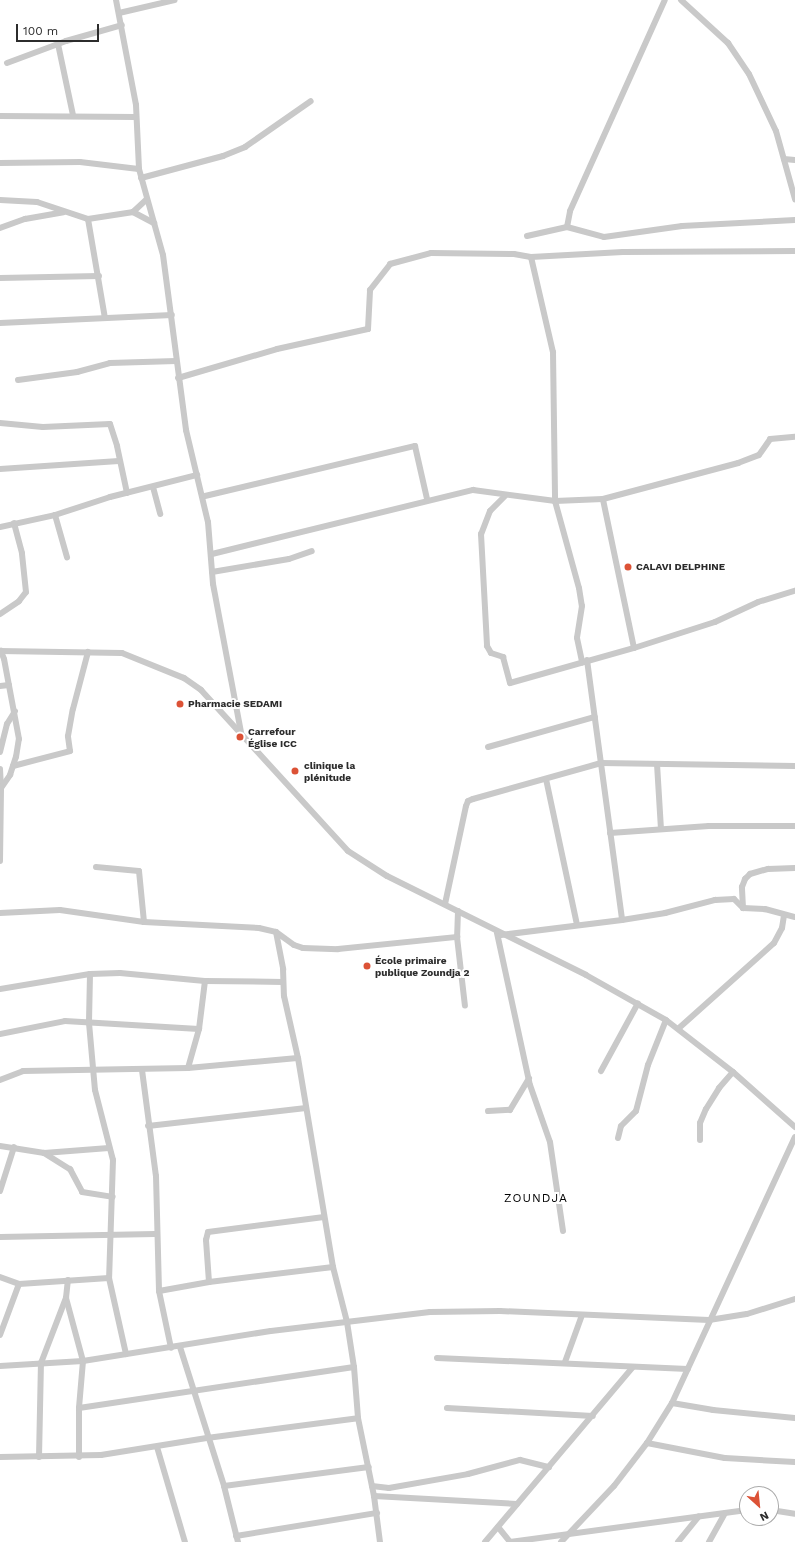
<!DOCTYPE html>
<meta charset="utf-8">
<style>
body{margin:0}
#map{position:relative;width:795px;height:1542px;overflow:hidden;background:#fff;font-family:"Work Sans",sans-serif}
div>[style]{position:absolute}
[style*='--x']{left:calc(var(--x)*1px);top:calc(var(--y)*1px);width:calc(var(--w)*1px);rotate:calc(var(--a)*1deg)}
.minor>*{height:6px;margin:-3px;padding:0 3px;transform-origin:3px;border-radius:3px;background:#c9c9c9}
.dots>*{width:11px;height:11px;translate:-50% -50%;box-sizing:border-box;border:2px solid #fff;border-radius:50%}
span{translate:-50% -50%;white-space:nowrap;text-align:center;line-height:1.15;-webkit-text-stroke:4px #fff;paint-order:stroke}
.poi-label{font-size:10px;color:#2c2c2c;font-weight:700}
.left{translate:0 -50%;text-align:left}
.quarter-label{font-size:12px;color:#000;letter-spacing:1px}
.north{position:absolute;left:739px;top:1486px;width:40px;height:40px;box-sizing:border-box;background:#fff;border:1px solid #ababab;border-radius:50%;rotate:153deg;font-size:11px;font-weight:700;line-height:16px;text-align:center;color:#2c2c2c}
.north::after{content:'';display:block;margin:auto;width:14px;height:18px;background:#dc5236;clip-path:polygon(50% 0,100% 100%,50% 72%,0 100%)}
.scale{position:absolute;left:16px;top:24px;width:83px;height:18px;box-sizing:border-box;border:2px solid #2c2c2c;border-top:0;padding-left:5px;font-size:12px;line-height:14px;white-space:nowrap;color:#2c2c2c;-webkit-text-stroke:3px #fff;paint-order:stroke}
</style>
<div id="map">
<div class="minor">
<i style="--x:116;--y:0;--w:107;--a:79.2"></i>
<i style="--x:136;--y:105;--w:64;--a:87.3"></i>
<i style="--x:139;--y:169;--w:89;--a:74.4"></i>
<i style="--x:163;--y:255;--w:177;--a:82.5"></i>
<i style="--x:186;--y:430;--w:95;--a:76.6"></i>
<i style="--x:208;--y:522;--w:62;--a:85.4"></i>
<i style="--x:213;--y:584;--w:157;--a:79.3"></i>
<i style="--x:681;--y:0;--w:64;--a:42.5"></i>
<i style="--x:728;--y:43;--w:37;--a:56"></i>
<i style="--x:749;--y:74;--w:63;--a:64.7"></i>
<i style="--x:776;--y:131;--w:71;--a:74.4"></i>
<i style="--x:119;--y:13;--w:57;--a:-13.1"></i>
<i style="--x:58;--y:44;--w:73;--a:78.1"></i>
<i style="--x:7;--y:63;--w:63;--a:-20.4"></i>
<i style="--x:66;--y:41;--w:58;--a:-15.9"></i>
<i style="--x:0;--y:116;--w:136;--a:0.4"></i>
<i style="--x:784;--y:159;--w:11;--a:5"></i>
<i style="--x:0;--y:163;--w:80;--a:-0.7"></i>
<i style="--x:80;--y:162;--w:59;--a:6.8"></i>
<i style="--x:141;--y:178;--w:85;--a:-15"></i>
<i style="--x:223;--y:156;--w:24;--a:-22"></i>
<i style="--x:245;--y:147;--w:80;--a:-34.9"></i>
<i style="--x:0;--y:200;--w:37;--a:3"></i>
<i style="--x:37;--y:202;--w:54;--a:18.4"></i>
<i style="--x:88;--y:219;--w:46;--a:-8.8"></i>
<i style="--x:133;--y:212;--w:18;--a:-43"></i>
<i style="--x:133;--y:212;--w:24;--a:28"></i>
<i style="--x:88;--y:219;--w:100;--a:80.3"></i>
<i style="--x:567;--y:227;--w:16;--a:-79"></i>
<i style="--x:570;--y:211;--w:231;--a:-65.8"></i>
<i style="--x:0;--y:228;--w:27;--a:-20"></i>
<i style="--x:25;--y:219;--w:39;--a:-10"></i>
<i style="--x:527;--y:236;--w:41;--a:-12.7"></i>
<i style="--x:567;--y:227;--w:38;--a:15"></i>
<i style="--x:604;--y:237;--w:79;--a:-8"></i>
<i style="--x:682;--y:226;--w:113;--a:-3"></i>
<i style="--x:531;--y:257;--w:98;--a:77"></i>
<i style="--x:553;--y:352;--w:149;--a:89.2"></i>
<i style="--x:555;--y:501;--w:90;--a:74.6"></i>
<i style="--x:579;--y:588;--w:18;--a:81"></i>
<i style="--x:582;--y:606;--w:32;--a:99"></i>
<i style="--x:577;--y:638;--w:25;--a:78"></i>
<i style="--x:0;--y:278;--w:99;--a:-1.2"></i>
<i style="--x:0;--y:323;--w:172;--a:-2.7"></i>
<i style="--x:178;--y:378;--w:103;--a:-16.3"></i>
<i style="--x:277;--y:349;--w:93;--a:-12.4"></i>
<i style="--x:368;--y:329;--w:39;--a:-87"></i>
<i style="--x:370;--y:290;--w:33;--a:-52"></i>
<i style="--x:390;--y:264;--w:42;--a:-15"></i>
<i style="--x:431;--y:253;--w:83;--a:0.7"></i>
<i style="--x:514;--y:254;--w:17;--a:10"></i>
<i style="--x:531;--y:257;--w:92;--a:-3.1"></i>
<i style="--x:623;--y:252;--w:172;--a:-0.3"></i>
<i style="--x:18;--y:380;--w:60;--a:-7.7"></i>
<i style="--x:77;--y:372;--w:34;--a:-15"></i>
<i style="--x:110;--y:363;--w:66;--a:-1.7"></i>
<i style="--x:0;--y:423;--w:43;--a:5.3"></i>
<i style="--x:43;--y:427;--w:67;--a:-2.6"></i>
<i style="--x:110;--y:424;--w:23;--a:72"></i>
<i style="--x:117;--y:446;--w:48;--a:78"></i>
<i style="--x:0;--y:469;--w:119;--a:-3.8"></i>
<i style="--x:153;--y:487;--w:28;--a:75"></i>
<i style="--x:205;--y:496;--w:216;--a:-13.4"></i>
<i style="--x:415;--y:446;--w:54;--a:77.2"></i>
<i style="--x:505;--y:496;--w:21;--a:135"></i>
<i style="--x:490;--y:511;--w:25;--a:111"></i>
<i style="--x:481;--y:534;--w:112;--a:86.9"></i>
<i style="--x:487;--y:646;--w:8;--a:60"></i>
<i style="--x:491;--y:653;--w:13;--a:18"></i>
<i style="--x:503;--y:657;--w:27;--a:75"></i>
<i style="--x:510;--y:683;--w:129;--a:-15.8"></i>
<i style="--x:634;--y:648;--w:152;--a:-101.8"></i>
<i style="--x:55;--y:515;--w:44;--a:74.1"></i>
<i style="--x:0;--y:527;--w:56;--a:-12.3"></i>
<i style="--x:55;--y:515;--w:58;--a:-18.1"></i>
<i style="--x:110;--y:497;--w:90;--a:-14.2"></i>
<i style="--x:212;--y:554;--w:269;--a:-13.8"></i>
<i style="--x:473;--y:490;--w:83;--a:7.6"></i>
<i style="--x:555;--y:501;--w:48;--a:-2.4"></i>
<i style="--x:603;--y:499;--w:140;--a:-14.9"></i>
<i style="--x:738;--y:463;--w:22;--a:-21"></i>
<i style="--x:759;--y:455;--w:19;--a:-55"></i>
<i style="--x:770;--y:439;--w:25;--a:-5"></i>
<i style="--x:212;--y:572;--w:78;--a:-9.6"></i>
<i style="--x:289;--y:559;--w:24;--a:-19"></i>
<i style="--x:0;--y:614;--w:23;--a:-34"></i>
<i style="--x:19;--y:601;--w:11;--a:-52"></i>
<i style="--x:26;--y:592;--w:39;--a:-96"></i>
<i style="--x:22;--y:553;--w:31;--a:-105"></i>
<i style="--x:634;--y:648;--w:85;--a:-17.8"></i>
<i style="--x:715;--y:622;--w:47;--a:-24.9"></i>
<i style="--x:758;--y:602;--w:39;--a:-17"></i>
<i style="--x:0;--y:651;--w:122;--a:0.9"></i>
<i style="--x:122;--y:653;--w:67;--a:22"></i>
<i style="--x:184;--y:678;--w:21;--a:35"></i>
<i style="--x:201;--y:690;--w:218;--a:47.6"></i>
<i style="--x:348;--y:851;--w:46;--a:32.7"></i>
<i style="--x:387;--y:876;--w:222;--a:26.4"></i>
<i style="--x:586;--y:975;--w:92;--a:29.4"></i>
<i style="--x:666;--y:1020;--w:85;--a:37.8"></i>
<i style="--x:733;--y:1072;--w:83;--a:41.6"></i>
<i style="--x:587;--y:660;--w:262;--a:82.3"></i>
<i style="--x:0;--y:686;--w:9;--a:-6"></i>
<i style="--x:488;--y:747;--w:111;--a:-15.7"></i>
<i style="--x:0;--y:752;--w:29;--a:-76"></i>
<i style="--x:7;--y:724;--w:15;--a:-58"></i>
<i style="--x:657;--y:764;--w:65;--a:86.5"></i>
<i style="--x:13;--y:766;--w:59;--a:-14.7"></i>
<i style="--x:70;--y:751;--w:15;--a:-98"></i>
<i style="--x:68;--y:736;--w:27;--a:-80"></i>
<i style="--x:73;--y:709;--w:59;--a:-75.3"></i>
<i style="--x:0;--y:769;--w:19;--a:87"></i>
<i style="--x:546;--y:779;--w:149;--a:78"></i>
<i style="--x:610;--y:833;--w:99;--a:-4"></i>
<i style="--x:709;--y:826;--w:86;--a:0"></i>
<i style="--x:0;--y:861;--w:73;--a:-89.2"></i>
<i style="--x:1;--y:788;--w:16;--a:-55"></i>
<i style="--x:10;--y:775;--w:19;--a:-72"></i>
<i style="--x:16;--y:757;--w:18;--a:-81"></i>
<i style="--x:19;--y:739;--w:81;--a:-100.6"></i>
<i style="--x:4;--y:659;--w:9;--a:-111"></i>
<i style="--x:96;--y:867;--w:43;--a:5.3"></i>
<i style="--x:139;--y:871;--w:51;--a:84.4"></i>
<i style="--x:445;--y:904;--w:100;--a:-77.9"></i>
<i style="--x:466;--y:806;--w:5;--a:-68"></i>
<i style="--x:468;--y:801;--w:5;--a:-22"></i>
<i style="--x:473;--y:799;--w:133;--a:-15.7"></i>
<i style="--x:601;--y:763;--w:194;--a:0.9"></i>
<i style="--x:743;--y:908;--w:21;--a:-93"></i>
<i style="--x:742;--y:887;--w:9;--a:-69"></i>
<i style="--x:745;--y:879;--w:7;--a:-45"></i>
<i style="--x:750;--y:874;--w:19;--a:-16"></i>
<i style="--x:768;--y:869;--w:27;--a:-2"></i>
<i style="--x:458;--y:911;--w:26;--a:92"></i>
<i style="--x:457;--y:937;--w:69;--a:83.4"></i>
<i style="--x:0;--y:913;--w:60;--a:-2.9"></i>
<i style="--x:60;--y:910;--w:85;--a:8.1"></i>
<i style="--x:144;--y:922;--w:115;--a:3"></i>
<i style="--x:259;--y:928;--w:17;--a:13"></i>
<i style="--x:276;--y:932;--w:22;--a:36"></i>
<i style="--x:294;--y:945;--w:9;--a:18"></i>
<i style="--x:303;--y:948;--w:35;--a:2"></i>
<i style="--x:338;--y:949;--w:120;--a:-5.8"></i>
<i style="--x:276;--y:932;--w:38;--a:79"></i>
<i style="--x:283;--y:969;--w:27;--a:88"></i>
<i style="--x:284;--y:996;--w:64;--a:77.3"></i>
<i style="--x:298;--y:1058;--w:212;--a:80.5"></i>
<i style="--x:333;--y:1267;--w:57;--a:75.7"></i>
<i style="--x:347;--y:1322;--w:46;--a:81.2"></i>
<i style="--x:354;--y:1367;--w:51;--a:85.5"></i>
<i style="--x:358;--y:1418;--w:80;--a:78.4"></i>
<i style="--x:374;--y:1496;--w:46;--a:82.6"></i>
<i style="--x:497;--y:933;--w:156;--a:77.8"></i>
<i style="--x:530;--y:1085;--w:60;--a:70.7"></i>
<i style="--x:550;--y:1142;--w:90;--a:81.7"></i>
<i style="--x:501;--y:935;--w:122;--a:-7.1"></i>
<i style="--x:622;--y:920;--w:44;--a:-9.2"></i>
<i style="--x:665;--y:913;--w:52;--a:-14.6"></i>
<i style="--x:715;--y:900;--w:19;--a:-3"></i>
<i style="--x:734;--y:899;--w:13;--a:45"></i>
<i style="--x:743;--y:908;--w:22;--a:3"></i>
<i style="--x:765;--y:909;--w:31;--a:15"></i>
<i style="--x:90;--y:974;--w:49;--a:91.2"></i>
<i style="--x:89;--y:1023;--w:67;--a:84.9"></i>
<i style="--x:95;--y:1090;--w:72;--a:75.6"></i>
<i style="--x:113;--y:1160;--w:118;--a:91.9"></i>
<i style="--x:109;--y:1278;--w:78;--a:77.4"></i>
<i style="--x:0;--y:989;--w:91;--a:-9.5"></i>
<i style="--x:90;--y:974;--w:30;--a:-2"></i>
<i style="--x:120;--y:973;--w:85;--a:5.4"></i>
<i style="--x:205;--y:981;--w:78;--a:0.7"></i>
<i style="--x:679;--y:1028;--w:127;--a:-41.8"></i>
<i style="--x:774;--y:943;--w:17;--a:-62"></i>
<i style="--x:782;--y:928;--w:13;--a:-81"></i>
<i style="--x:0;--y:1034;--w:66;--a:-11.3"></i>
<i style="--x:65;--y:1021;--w:134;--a:3.4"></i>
<i style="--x:188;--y:1068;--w:41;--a:-74.2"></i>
<i style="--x:199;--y:1029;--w:48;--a:-82.9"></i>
<i style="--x:142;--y:1070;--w:107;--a:82.5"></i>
<i style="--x:156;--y:1176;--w:115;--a:88.5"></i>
<i style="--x:159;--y:1291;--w:58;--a:78.1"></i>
<i style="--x:601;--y:1071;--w:77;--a:-61.4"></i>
<i style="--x:0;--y:1080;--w:25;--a:-21"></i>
<i style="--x:23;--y:1071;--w:165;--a:-1"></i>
<i style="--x:188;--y:1068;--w:110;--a:-5.2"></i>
<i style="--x:488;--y:1111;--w:22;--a:-3"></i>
<i style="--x:510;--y:1110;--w:37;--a:-59"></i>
<i style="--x:148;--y:1126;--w:159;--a:-6.5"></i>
<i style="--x:618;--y:1138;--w:12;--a:-76"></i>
<i style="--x:621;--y:1126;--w:21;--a:-45"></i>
<i style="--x:636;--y:1111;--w:48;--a:-75.4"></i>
<i style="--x:648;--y:1065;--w:48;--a:-68.2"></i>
<i style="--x:700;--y:1140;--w:17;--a:-90"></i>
<i style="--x:700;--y:1123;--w:15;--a:-67"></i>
<i style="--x:706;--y:1109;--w:25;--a:-58"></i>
<i style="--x:719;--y:1088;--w:21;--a:-49"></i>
<i style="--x:0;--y:1146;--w:45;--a:9"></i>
<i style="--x:44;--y:1153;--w:65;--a:-4.4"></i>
<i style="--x:44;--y:1153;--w:31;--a:32"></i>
<i style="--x:70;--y:1169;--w:26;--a:62"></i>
<i style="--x:82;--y:1192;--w:31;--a:9"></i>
<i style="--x:0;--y:1191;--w:46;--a:-72.3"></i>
<i style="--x:0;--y:1237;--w:155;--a:-1.1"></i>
<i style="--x:0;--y:1277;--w:20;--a:20"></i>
<i style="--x:19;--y:1284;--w:90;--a:-3.8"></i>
<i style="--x:209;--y:1282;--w:42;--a:-94.1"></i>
<i style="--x:206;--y:1240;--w:8;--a:-76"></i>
<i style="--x:208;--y:1232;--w:117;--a:-7.4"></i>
<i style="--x:159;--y:1291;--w:51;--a:-10.2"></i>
<i style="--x:209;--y:1282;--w:125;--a:-6.9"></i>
<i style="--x:66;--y:1298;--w:65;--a:74.9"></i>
<i style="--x:83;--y:1361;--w:47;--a:94.9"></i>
<i style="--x:79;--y:1408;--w:49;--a:90"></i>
<i style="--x:0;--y:1335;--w:54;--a:-69.6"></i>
<i style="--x:180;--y:1347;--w:146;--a:72.4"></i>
<i style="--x:224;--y:1486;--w:58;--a:76"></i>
<i style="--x:437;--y:1358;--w:251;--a:2.5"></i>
<i style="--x:565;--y:1362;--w:50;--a:-70.1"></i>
<i style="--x:0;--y:1366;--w:83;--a:-3.4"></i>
<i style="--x:83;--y:1361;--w:190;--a:-9.1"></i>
<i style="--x:271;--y:1331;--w:160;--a:-6.8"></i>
<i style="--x:430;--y:1312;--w:70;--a:-0.8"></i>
<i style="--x:500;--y:1311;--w:209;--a:2.5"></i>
<i style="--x:709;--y:1320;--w:38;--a:-9"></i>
<i style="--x:747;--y:1314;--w:50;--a:-17.4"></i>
<i style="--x:672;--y:1403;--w:42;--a:9.7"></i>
<i style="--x:713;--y:1410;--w:82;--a:5.6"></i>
<i style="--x:79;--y:1408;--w:278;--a:-8.5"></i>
<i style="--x:447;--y:1408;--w:146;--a:3.1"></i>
<i style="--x:647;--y:1443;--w:79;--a:10.9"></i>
<i style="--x:725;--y:1458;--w:70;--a:3.3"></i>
<i style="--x:157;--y:1447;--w:99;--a:73.6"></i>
<i style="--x:0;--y:1457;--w:101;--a:-1.1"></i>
<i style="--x:101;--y:1455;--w:107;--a:-9.1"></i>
<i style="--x:207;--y:1438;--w:152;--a:-7.5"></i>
<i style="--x:39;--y:1457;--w:94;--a:-88.8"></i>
<i style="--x:41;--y:1363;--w:70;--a:-69"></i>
<i style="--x:66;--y:1298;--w:18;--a:-84"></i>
<i style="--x:224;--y:1486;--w:146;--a:-7.5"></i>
<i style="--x:372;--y:1486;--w:17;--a:7"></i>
<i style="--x:389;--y:1488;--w:80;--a:-10"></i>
<i style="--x:468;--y:1474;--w:54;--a:-15.1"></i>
<i style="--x:520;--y:1460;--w:30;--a:14"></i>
<i style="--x:374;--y:1496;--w:143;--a:3.2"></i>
<i style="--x:771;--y:1510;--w:24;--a:9"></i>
<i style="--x:498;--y:1527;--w:19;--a:51"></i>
<i style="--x:236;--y:1536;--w:143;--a:-9.3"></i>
<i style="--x:485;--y:1542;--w:229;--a:-49.8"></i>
<i style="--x:510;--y:1542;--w:239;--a:-7.7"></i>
<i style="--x:561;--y:1542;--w:77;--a:-46.6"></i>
<i style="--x:614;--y:1486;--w:54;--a:-52.5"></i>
<i style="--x:647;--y:1443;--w:47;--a:-58"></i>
<i style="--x:672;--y:1403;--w:293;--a:-65.2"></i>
<i style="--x:678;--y:1542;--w:33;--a:-51"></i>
<i style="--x:709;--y:1542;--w:33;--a:-61"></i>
</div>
<div class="dots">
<i style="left:628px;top:567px;background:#dc5236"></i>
<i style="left:180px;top:704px;background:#dc5236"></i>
<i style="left:240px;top:737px;background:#dc5236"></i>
<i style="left:295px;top:771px;background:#dc5236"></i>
<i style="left:367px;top:966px;background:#dc5236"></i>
</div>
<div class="poi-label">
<span class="left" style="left:636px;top:567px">CALAVI DELPHINE</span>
<span class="left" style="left:188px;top:704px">Pharmacie SEDAMI</span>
<span class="left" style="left:248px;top:737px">Carrefour<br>Église ICC</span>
<span class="left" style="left:304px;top:771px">clinique la<br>plénitude</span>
<span class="left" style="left:375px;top:966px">École primaire<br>publique Zoundja 2</span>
</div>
<div class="quarter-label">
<span style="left:536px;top:1199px">ZOUNDJA</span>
</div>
<div class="north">N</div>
<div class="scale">100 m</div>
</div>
